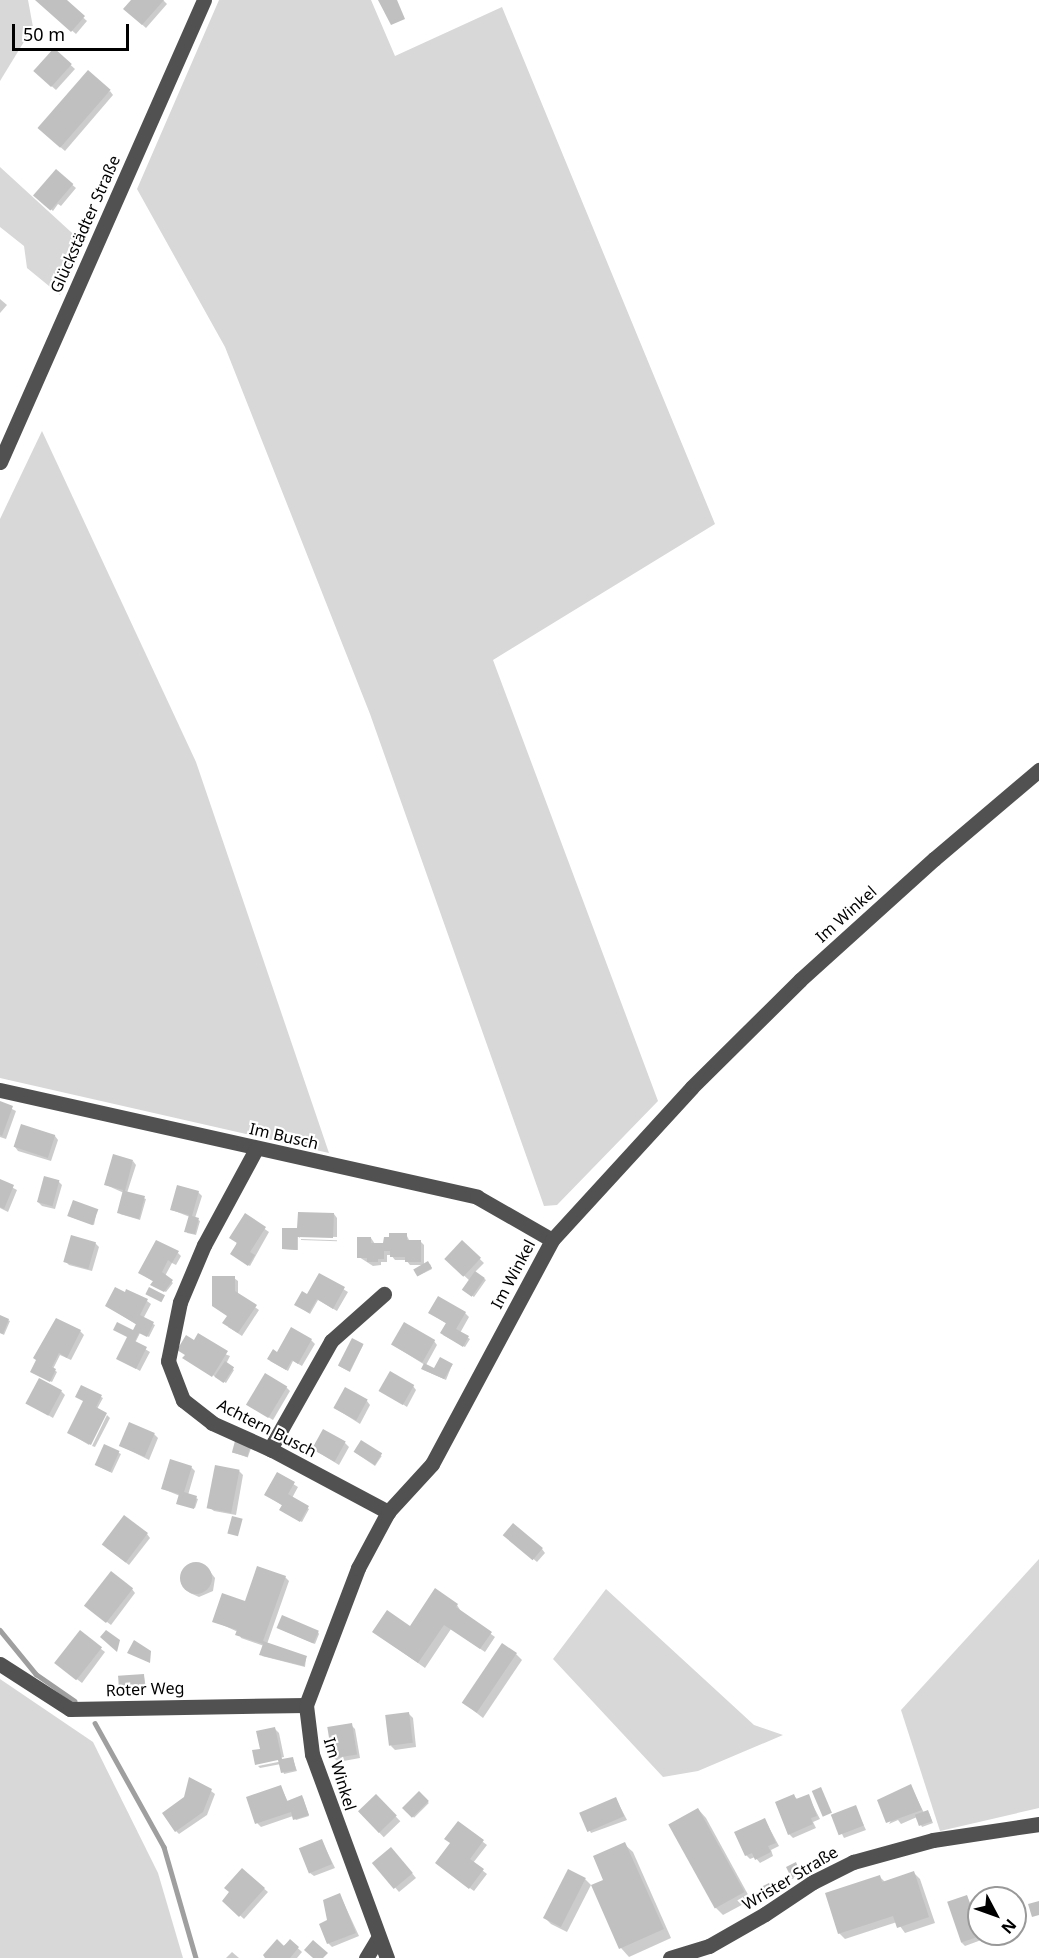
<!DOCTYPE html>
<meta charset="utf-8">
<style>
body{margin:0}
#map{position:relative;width:1039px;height:1958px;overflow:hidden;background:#fff;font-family:"Noto Sans",sans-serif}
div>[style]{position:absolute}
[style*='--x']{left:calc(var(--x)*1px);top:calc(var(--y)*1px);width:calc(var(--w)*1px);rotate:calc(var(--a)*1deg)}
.green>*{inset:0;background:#d8d8d8}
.shadow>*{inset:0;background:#0003;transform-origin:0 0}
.stream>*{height:4.5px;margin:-2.25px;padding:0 2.25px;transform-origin:2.25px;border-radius:2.25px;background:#9f9f9f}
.building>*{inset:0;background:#c0c0c0;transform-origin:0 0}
.round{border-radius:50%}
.minor>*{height:15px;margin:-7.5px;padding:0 7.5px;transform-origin:7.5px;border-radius:7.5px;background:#515151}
span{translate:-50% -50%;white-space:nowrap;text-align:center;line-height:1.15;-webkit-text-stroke:4.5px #fff;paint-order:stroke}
.street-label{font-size:16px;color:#000}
.north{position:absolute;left:967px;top:1886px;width:60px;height:60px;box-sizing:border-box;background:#fff;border:2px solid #999;border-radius:50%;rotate:131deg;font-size:16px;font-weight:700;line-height:24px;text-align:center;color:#000}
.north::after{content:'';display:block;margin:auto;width:21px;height:27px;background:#000;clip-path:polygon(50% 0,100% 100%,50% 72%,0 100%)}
.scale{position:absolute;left:12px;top:24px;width:117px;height:27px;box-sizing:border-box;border:3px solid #000;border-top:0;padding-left:8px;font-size:18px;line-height:21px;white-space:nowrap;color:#000;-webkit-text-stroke:4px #fff;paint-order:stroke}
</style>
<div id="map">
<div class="green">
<i style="clip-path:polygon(0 0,28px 0,33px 27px,0 81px)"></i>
<i style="clip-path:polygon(219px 0,371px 0,395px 56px,502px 7px,715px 524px,493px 660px,658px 1101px,557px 1205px,544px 1206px,370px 714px,225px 347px,137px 189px)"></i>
<i style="clip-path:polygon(0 167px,83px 243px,60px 295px,27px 268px,24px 246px,0 227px)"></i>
<i style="clip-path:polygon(42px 431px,196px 762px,329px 1153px,0 1078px,0 519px)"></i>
<i style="clip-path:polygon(1039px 1559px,1039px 1808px,940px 1831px,901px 1710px)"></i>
<i style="clip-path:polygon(606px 1589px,754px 1725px,783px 1735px,698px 1771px,663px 1777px,553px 1659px)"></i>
<i style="clip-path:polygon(0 1679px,93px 1742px,158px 1873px,183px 1958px,0 1958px)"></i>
</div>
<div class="shadow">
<i style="clip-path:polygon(37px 0,64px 0,87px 21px,76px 34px)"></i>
<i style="clip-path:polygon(133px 0,163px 0,167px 4px,146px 28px,129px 13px)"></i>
<i style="clip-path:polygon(54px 50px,75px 69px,56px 90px,39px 75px)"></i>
<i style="clip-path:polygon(110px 91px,113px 95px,65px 151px,43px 132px)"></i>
<i style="clip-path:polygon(56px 171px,76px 188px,61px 206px,58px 204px,53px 211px,37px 197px)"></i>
<i style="clip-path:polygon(0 299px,7px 305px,0 313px)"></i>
<i style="clip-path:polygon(0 1103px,16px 1111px,6px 1139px,0 1137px)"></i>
<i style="clip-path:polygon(22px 1126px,55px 1136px,58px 1140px,51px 1161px,18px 1151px,15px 1147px)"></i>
<i style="clip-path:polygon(133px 1161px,136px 1165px,127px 1193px,146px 1199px,140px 1220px,120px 1214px,124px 1193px,106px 1185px)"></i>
<i style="clip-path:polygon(0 1181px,17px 1190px,8px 1212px,0 1208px)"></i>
<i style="clip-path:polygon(58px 1181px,62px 1185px,55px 1209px,42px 1206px,38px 1202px)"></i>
<i style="clip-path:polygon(198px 1192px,202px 1196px,195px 1218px,200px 1221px,196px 1235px,187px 1233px,190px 1217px,172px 1210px)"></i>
<i style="clip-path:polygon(97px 1210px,94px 1225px,71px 1217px)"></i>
<i style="clip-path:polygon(334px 1214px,337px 1218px,337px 1237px,300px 1236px,300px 1238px,298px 1236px,298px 1250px,283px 1249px,297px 1230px)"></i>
<i style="clip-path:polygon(245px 1215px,269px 1232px,250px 1266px,233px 1255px)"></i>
<i style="clip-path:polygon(406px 1234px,410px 1242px,420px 1241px,424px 1245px,424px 1264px,430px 1264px,432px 1269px,418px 1276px,422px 1265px,410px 1265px,406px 1260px,395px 1260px,391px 1255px,387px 1255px,387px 1262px,381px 1262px,381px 1265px,373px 1266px,359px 1257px,371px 1238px,375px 1244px,385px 1244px)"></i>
<i style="left:301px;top:1239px;width:36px;height:1px;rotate:2deg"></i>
<i style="clip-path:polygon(462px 1242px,484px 1263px,475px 1272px,486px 1280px,474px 1297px,465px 1291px,470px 1281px,446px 1259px)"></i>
<i style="clip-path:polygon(95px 1243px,99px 1247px,92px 1271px,69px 1265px,66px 1262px)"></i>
<i style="clip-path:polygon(178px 1253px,181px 1256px,176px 1265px,172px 1263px,165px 1276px,173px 1283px,166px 1292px,153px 1286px,154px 1282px,140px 1273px)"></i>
<i style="clip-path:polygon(320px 1275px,348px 1292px,337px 1311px,318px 1300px,310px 1314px,298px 1306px,308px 1296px)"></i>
<i style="clip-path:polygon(234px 1278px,238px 1281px,238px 1295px,259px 1310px,242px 1336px,228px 1327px)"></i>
<i style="clip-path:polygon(147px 1301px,151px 1304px,143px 1319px,155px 1325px,149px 1337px,140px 1333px,135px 1343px,150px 1352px,140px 1371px,118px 1358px,137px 1325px,107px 1306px)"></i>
<i style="clip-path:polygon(430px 1313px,465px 1313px,469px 1317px,460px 1333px,470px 1339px,465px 1347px,443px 1335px,447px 1324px)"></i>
<i style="clip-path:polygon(0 1317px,10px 1321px,4px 1335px,0 1333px)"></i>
<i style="clip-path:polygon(80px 1331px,84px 1335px,71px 1360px,60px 1355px,53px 1369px,57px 1372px,52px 1382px,33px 1373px)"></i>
<i style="clip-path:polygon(311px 1340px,315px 1344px,302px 1366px,293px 1361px,288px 1371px,270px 1361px)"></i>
<i style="clip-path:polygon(434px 1341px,437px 1345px,426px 1365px,434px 1370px,452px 1365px,446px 1380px,424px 1370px,425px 1365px,393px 1345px)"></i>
<i style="clip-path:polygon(194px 1342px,230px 1356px,226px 1364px,234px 1370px,226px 1383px,184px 1358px)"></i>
<i style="clip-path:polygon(363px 1345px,350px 1372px,339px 1366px)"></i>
<i style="clip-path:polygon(413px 1386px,416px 1390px,407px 1407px,381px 1390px)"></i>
<i style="clip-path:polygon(82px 1387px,103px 1398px,97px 1409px,105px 1413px,89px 1445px,69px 1433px,85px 1401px)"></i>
<i style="clip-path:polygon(286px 1387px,290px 1391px,273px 1420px,249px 1405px)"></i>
<i style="clip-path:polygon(61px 1391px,65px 1395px,53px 1418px,28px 1403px)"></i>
<i style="clip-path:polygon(367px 1401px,370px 1405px,360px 1424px,335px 1408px)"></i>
<i style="clip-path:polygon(107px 1415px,110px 1418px,95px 1447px,92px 1446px)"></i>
<i style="clip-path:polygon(154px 1434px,158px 1438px,149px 1460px,121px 1446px)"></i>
<i style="left:361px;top:1442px;width:25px;height:12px;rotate:34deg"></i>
<i style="left:237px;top:1443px;width:15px;height:10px;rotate:20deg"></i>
<i style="clip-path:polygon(345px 1443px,349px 1447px,339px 1465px,313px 1449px)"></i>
<i style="clip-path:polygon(105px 1446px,121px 1454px,112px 1473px,98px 1466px)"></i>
<i style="clip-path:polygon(191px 1467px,195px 1471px,188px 1495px,198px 1499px,195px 1508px,178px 1503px,180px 1496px,163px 1489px)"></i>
<i style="clip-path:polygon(239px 1471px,243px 1475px,236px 1515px,214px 1511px,210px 1508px)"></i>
<i style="clip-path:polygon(277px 1474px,298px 1487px,292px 1498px,309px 1509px,302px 1522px,283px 1511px,283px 1506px,265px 1494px)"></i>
<i style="clip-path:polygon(147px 1534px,150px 1538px,129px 1565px,107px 1548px)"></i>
<i style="clip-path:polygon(509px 1538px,542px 1549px,545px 1553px,537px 1562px)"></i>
<i style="clip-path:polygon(195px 1563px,205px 1565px,215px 1578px,213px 1591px,199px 1597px,190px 1593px,181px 1580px,183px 1570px)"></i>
<i style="clip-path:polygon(285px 1577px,289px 1581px,267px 1644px,306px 1658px,305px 1667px,262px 1656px,264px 1646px,241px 1638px,238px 1632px,214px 1621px)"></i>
<i style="clip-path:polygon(132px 1589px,135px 1593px,111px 1625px,90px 1609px)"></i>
<i style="clip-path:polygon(457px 1605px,462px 1613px,495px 1637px,485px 1652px,451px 1629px,425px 1668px,374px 1632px,410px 1628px)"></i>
<i style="clip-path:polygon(280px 1629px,318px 1632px,319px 1634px,315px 1644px)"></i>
<i style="clip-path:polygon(80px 1633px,105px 1652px,82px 1683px,61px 1667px)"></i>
<i style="clip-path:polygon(516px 1654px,522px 1660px,483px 1718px,464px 1703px)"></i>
<i style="clip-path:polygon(144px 1676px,146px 1689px,120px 1689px)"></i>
<i style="clip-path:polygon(409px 1714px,413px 1718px,416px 1747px,395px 1750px,391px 1746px)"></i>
<i style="clip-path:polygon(351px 1725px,355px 1729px,360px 1758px,338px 1762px,334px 1758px)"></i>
<i style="clip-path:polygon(275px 1729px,279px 1733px,284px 1757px,256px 1763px)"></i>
<i style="clip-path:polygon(293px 1759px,297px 1771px,284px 1774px,281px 1764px,260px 1768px,258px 1766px)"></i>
<i style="clip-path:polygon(911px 1786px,924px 1813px,929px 1813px,933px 1823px,922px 1827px,917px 1817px,901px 1824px,898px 1820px,889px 1824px)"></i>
<i style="clip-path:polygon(281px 1787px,288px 1802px,303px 1798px,309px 1816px,296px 1820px,293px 1816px,261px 1827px,257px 1823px)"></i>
<i style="clip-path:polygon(211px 1791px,215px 1794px,207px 1815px,179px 1834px,176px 1831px)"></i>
<i style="left:419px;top:1793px;width:14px;height:21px;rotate:45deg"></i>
<i style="left:376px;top:1796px;width:35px;height:23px;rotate:46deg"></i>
<i style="clip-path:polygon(794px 1796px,798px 1800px,808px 1796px,820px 1819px,813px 1822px,816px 1828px,793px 1838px,789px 1834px)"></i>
<i style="clip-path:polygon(616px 1799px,627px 1820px,591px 1833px,581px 1814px)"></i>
<i style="clip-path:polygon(855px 1807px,866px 1830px,844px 1838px,833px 1816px)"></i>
<i style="clip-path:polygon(698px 1809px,706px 1818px,751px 1900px,723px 1915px,715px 1907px)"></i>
<i style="clip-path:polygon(765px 1820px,779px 1846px,771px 1850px,773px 1856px,760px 1863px,755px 1857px,750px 1859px,746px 1855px)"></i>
<i style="clip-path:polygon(458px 1823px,487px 1845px,473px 1863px,487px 1874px,474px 1891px,441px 1867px)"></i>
<i style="clip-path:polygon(322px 1841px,335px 1868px,314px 1876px,310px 1873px)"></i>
<i style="clip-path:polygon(624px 1844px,633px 1852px,671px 1938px,629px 1957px,621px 1948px,605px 1880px)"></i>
<i style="clip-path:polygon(395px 1853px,416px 1878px,399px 1892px,374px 1863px)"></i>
<i style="clip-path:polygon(242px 1870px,268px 1892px,244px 1919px,224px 1901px)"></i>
<i style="clip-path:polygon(914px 1873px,920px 1879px,935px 1923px,905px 1933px,897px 1922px,845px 1939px,839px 1933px,879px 1876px,885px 1882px)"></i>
<i style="clip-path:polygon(585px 1879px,591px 1885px,567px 1932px,551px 1924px,545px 1918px)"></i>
<i style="clip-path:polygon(340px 1895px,359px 1936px,332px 1947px,328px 1943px,329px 1921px)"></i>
<i style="clip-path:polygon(967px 1896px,979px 1925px,979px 1934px,982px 1934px,984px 1939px,965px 1946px,961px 1942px)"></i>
<i style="clip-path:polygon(290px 1941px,302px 1952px,297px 1958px,267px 1958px)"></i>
<i style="clip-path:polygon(232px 1952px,239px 1958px,226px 1958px)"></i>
</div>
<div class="stream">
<i style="--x:0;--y:1630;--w:57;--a:50.7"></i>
<i style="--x:36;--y:1674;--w:47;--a:34.7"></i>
<i style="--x:95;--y:1723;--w:142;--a:60.9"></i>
<i style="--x:164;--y:1847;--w:116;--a:73.9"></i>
</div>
<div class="building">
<i style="clip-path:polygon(35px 0,67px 0,85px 16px,71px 32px)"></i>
<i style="clip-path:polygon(131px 0,164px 0,142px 25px,123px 9px)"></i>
<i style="clip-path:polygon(378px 0,397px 0,405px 19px,391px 25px)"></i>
<i style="left:54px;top:48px;width:24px;height:31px;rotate:42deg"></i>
<i style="left:88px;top:70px;width:30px;height:77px;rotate:41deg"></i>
<i style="left:56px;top:169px;width:23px;height:35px;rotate:41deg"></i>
<i style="clip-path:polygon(0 1101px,13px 1106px,2px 1136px,0 1135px)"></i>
<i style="left:21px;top:1124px;width:36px;height:24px;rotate:18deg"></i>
<i style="clip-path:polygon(113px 1154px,133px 1160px,125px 1191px,145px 1196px,139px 1219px,117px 1213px,123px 1190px,104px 1185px)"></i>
<i style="left:44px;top:1176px;width:16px;height:27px;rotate:15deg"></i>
<i style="clip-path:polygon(0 1179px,14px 1185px,4px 1209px,0 1207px)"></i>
<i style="clip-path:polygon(177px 1185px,199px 1191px,192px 1216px,199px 1218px,195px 1234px,184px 1232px,189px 1215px,170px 1210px)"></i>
<i style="left:73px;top:1200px;width:27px;height:17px;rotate:20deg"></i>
<i style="clip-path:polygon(298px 1212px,334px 1213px,333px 1238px,297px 1237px,297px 1250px,282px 1249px,282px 1228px,297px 1228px)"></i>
<i style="clip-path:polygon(245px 1213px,266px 1227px,250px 1252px,255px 1255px,248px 1266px,230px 1254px,237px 1243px,229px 1238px)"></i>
<i style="clip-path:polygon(389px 1233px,407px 1233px,407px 1240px,421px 1240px,421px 1262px,405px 1262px,405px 1257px,390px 1257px,390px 1251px,384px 1251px,384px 1259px,378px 1259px,378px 1262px,367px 1262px,367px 1258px,357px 1258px,357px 1237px,371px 1237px,371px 1243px,383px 1243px,384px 1237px,389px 1237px)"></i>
<i style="left:71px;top:1235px;width:26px;height:28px;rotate:16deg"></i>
<i style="clip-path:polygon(156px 1240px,179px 1251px,172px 1263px,168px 1260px,162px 1272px,173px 1280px,164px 1292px,150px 1285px,153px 1281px,138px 1273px)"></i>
<i style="left:462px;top:1240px;width:26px;height:26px;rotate:43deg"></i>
<i style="left:428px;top:1261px;width:8px;height:17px;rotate:60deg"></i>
<i style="left:475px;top:1271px;width:12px;height:23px;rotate:35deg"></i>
<i style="clip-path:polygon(319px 1273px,345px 1287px,333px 1309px,317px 1299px,309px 1313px,294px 1305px,302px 1291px,307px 1294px)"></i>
<i style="clip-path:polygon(212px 1276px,235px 1276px,235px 1291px,257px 1305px,238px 1333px,222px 1323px,227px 1316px,212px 1306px)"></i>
<i style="clip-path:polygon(115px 1287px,125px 1292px,126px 1289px,148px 1299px,140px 1315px,154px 1322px,147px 1337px,139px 1333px,135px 1341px,147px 1347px,136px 1369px,116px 1359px,127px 1337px,113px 1330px,117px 1322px,133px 1330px,136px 1324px,105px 1306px)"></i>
<i style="left:149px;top:1287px;width:18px;height:8px;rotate:27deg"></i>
<i style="clip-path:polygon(438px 1296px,466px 1312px,456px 1329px,469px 1336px,463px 1347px,440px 1333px,446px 1323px,428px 1313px)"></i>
<i style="clip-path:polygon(0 1315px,9px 1319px,3px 1334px,0 1333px)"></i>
<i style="clip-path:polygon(56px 1318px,81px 1330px,67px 1358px,59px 1353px,52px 1367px,56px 1369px,50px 1382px,30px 1372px,36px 1360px,33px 1358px)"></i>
<i style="left:404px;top:1322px;width:36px;height:26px;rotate:30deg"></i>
<i style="clip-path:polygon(291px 1327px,312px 1339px,298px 1364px,292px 1360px,286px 1370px,267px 1359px,273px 1349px,277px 1352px)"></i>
<i style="clip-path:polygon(198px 1333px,228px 1351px,212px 1377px,182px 1358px,185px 1355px,177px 1350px,186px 1335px,194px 1340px)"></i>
<i style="left:352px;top:1338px;width:13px;height:31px;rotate:27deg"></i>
<i style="clip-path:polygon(440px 1357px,453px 1364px,444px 1379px,421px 1369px,424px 1363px,434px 1368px)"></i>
<i style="left:225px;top:1361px;width:11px;height:19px;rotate:34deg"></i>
<i style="left:390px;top:1371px;width:28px;height:23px;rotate:30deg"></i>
<i style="left:265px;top:1373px;width:26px;height:37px;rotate:31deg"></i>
<i style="left:39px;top:1378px;width:26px;height:29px;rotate:28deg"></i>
<i style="clip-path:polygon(81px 1385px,102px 1395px,96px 1407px,107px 1413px,91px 1445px,67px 1433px,83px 1401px,75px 1397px)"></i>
<i style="left:345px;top:1387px;width:26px;height:24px;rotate:29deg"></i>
<i style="left:129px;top:1422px;width:28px;height:26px;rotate:23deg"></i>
<i style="left:323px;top:1429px;width:26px;height:23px;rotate:29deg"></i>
<i style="left:361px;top:1440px;width:25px;height:14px;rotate:32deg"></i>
<i style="left:235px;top:1441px;width:16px;height:12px;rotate:15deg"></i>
<i style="left:104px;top:1444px;width:17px;height:23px;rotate:24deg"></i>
<i style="clip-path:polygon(170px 1459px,192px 1466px,184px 1492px,197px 1496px,194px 1509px,176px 1504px,179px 1494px,161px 1489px)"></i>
<i style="left:215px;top:1465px;width:25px;height:44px;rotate:11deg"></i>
<i style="clip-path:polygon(277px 1472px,295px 1482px,288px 1494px,309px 1506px,300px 1522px,279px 1510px,282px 1505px,264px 1495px)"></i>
<i style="left:124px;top:1515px;width:30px;height:37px;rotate:37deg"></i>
<i style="left:232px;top:1516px;width:11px;height:18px;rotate:15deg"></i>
<i style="left:513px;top:1523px;width:39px;height:16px;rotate:40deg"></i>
<i class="round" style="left:180px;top:1562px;width:32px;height:32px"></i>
<i style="clip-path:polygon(257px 1566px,286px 1576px,263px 1641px,307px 1656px,304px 1666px,259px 1655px,263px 1644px,235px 1635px,237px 1630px,212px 1622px,222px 1593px,245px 1601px)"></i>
<i style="left:111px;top:1571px;width:28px;height:44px;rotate:38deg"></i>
<i style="clip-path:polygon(435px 1588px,458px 1604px,456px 1607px,492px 1632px,480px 1649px,444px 1625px,418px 1663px,372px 1632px,387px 1610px,410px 1626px)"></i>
<i style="left:282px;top:1615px;width:40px;height:14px;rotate:23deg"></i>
<i style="left:80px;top:1630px;width:28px;height:42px;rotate:38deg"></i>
<i style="clip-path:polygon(106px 1630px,120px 1640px,117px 1652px,100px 1637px)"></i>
<i style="clip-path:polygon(134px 1640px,151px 1651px,150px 1663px,127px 1653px)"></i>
<i style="left:502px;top:1643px;width:18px;height:72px;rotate:34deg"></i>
<i style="left:144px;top:1674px;width:15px;height:26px;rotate:86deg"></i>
<i style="left:409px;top:1712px;width:31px;height:24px;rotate:83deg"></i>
<i style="left:352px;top:1723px;width:32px;height:25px;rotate:81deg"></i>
<i style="clip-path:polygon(275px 1727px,282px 1759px,293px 1757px,296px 1770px,281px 1773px,278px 1760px,255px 1765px,252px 1750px,260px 1749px,256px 1731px)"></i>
<i style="clip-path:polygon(189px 1777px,212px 1789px,203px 1812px,175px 1832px,162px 1813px,184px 1797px)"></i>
<i style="clip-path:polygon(911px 1784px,922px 1810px,886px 1823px,877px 1800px)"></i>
<i style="clip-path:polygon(281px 1785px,287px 1801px,302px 1795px,309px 1815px,293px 1820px,291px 1812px,255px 1824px,246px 1797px)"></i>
<i style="left:821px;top:1787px;width:28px;height:10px;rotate:67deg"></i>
<i style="left:419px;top:1791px;width:14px;height:24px;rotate:45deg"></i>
<i style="left:376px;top:1794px;width:30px;height:25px;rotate:46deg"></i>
<i style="clip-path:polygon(794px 1794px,796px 1799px,809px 1794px,817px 1816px,811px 1818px,813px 1824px,788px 1835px,775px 1802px)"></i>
<i style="left:616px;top:1797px;width:21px;height:40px;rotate:67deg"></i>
<i style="left:856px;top:1805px;width:22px;height:27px;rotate:69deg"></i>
<i style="left:698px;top:1808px;width:96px;height:34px;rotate:61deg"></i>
<i style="left:928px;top:1810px;width:12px;height:14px;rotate:70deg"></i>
<i style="clip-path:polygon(765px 1818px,776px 1843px,768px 1846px,771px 1852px,755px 1860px,752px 1853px,745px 1856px,734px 1832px)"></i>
<i style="clip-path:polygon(458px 1821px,484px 1840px,470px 1859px,484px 1869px,469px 1889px,435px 1863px,450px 1843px,444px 1839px)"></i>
<i style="left:322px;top:1839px;width:27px;height:25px;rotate:68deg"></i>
<i style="clip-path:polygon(625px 1842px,664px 1929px,619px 1949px,591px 1885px,603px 1880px,593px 1856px)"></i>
<i style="left:391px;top:1847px;width:34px;height:25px;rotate:50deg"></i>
<i style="clip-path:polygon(796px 1862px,801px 1875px,792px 1879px,786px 1867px)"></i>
<i style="clip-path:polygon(242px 1868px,265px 1888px,239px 1917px,222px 1901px,229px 1892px,224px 1888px)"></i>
<i style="left:568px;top:1869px;width:20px;height:55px;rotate:27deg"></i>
<i style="clip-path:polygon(914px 1871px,929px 1917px,897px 1928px,893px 1916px,838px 1934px,825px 1893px,880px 1875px,882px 1882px)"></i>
<i style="left:771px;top:1882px;width:11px;height:9px;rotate:63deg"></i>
<i style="clip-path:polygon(340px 1893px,356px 1933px,327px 1944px,319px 1924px,327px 1920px,323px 1900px)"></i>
<i style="left:967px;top:1895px;width:43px;height:21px;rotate:71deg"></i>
<i style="clip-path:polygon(1039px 1901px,1039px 1915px,1032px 1917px,1028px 1904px)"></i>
<i style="clip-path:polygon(277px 1939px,284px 1946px,290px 1939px,299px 1947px,290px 1958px,265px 1958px,263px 1955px)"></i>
<i style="clip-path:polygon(313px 1940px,328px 1953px,323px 1958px,313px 1958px,304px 1950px)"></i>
</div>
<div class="minor">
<i style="--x:0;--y:462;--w:505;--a:-66.18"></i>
<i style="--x:0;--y:1090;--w:489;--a:12.6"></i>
<i style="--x:477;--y:1197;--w:86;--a:29.8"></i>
<i style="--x:256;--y:1149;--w:109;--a:118.4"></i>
<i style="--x:204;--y:1245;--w:62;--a:112.8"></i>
<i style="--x:180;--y:1302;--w:60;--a:101.5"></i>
<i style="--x:168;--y:1361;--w:42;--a:69"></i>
<i style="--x:183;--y:1400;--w:37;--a:38"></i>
<i style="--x:212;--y:1423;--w:66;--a:24.2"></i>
<i style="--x:272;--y:1450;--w:132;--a:28.1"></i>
<i style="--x:270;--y:1449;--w:124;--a:-60.5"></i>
<i style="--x:331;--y:1341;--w:71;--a:-41.6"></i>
<i style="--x:0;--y:1664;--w:83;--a:32.7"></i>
<i style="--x:70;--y:1709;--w:236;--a:-1"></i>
<i style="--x:366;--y:1958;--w:23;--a:-59"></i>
<i style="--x:387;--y:1958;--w:217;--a:-110.2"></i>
<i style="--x:312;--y:1754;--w:49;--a:-97"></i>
<i style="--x:306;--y:1705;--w:147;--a:-69.2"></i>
<i style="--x:358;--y:1568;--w:64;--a:-61.8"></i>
<i style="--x:388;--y:1512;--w:65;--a:-47.5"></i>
<i style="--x:432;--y:1464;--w:254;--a:-61.8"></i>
<i style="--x:552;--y:1240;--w:207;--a:-47.5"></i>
<i style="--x:692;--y:1087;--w:152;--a:-44.7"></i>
<i style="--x:800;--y:980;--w:181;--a:-42.1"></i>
<i style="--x:934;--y:859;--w:138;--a:-40.3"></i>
<i style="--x:670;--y:1958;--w:41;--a:-17.1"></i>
<i style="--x:709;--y:1946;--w:64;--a:-29.7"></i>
<i style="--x:765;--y:1914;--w:58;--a:-33.7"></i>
<i style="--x:813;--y:1882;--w:45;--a:-26.6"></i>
<i style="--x:853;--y:1862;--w:83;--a:-15.4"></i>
<i style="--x:933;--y:1840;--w:107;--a:-8.6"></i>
</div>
<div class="street-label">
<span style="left:85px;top:224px;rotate:-66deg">Glückstädter Straße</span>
<span style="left:846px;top:914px;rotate:-42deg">Im Winkel</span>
<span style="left:284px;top:1136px;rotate:13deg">Im Busch</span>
<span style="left:513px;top:1274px;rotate:-62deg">Im Winkel</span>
<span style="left:267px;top:1428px;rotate:27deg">Achtern Busch</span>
<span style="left:145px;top:1689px;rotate:-2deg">Roter Weg</span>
<span style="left:340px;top:1774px;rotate:73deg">Im Winkel</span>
<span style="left:790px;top:1878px;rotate:-31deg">Wrister Straße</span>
</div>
<div class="north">N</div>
<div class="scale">50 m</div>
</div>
